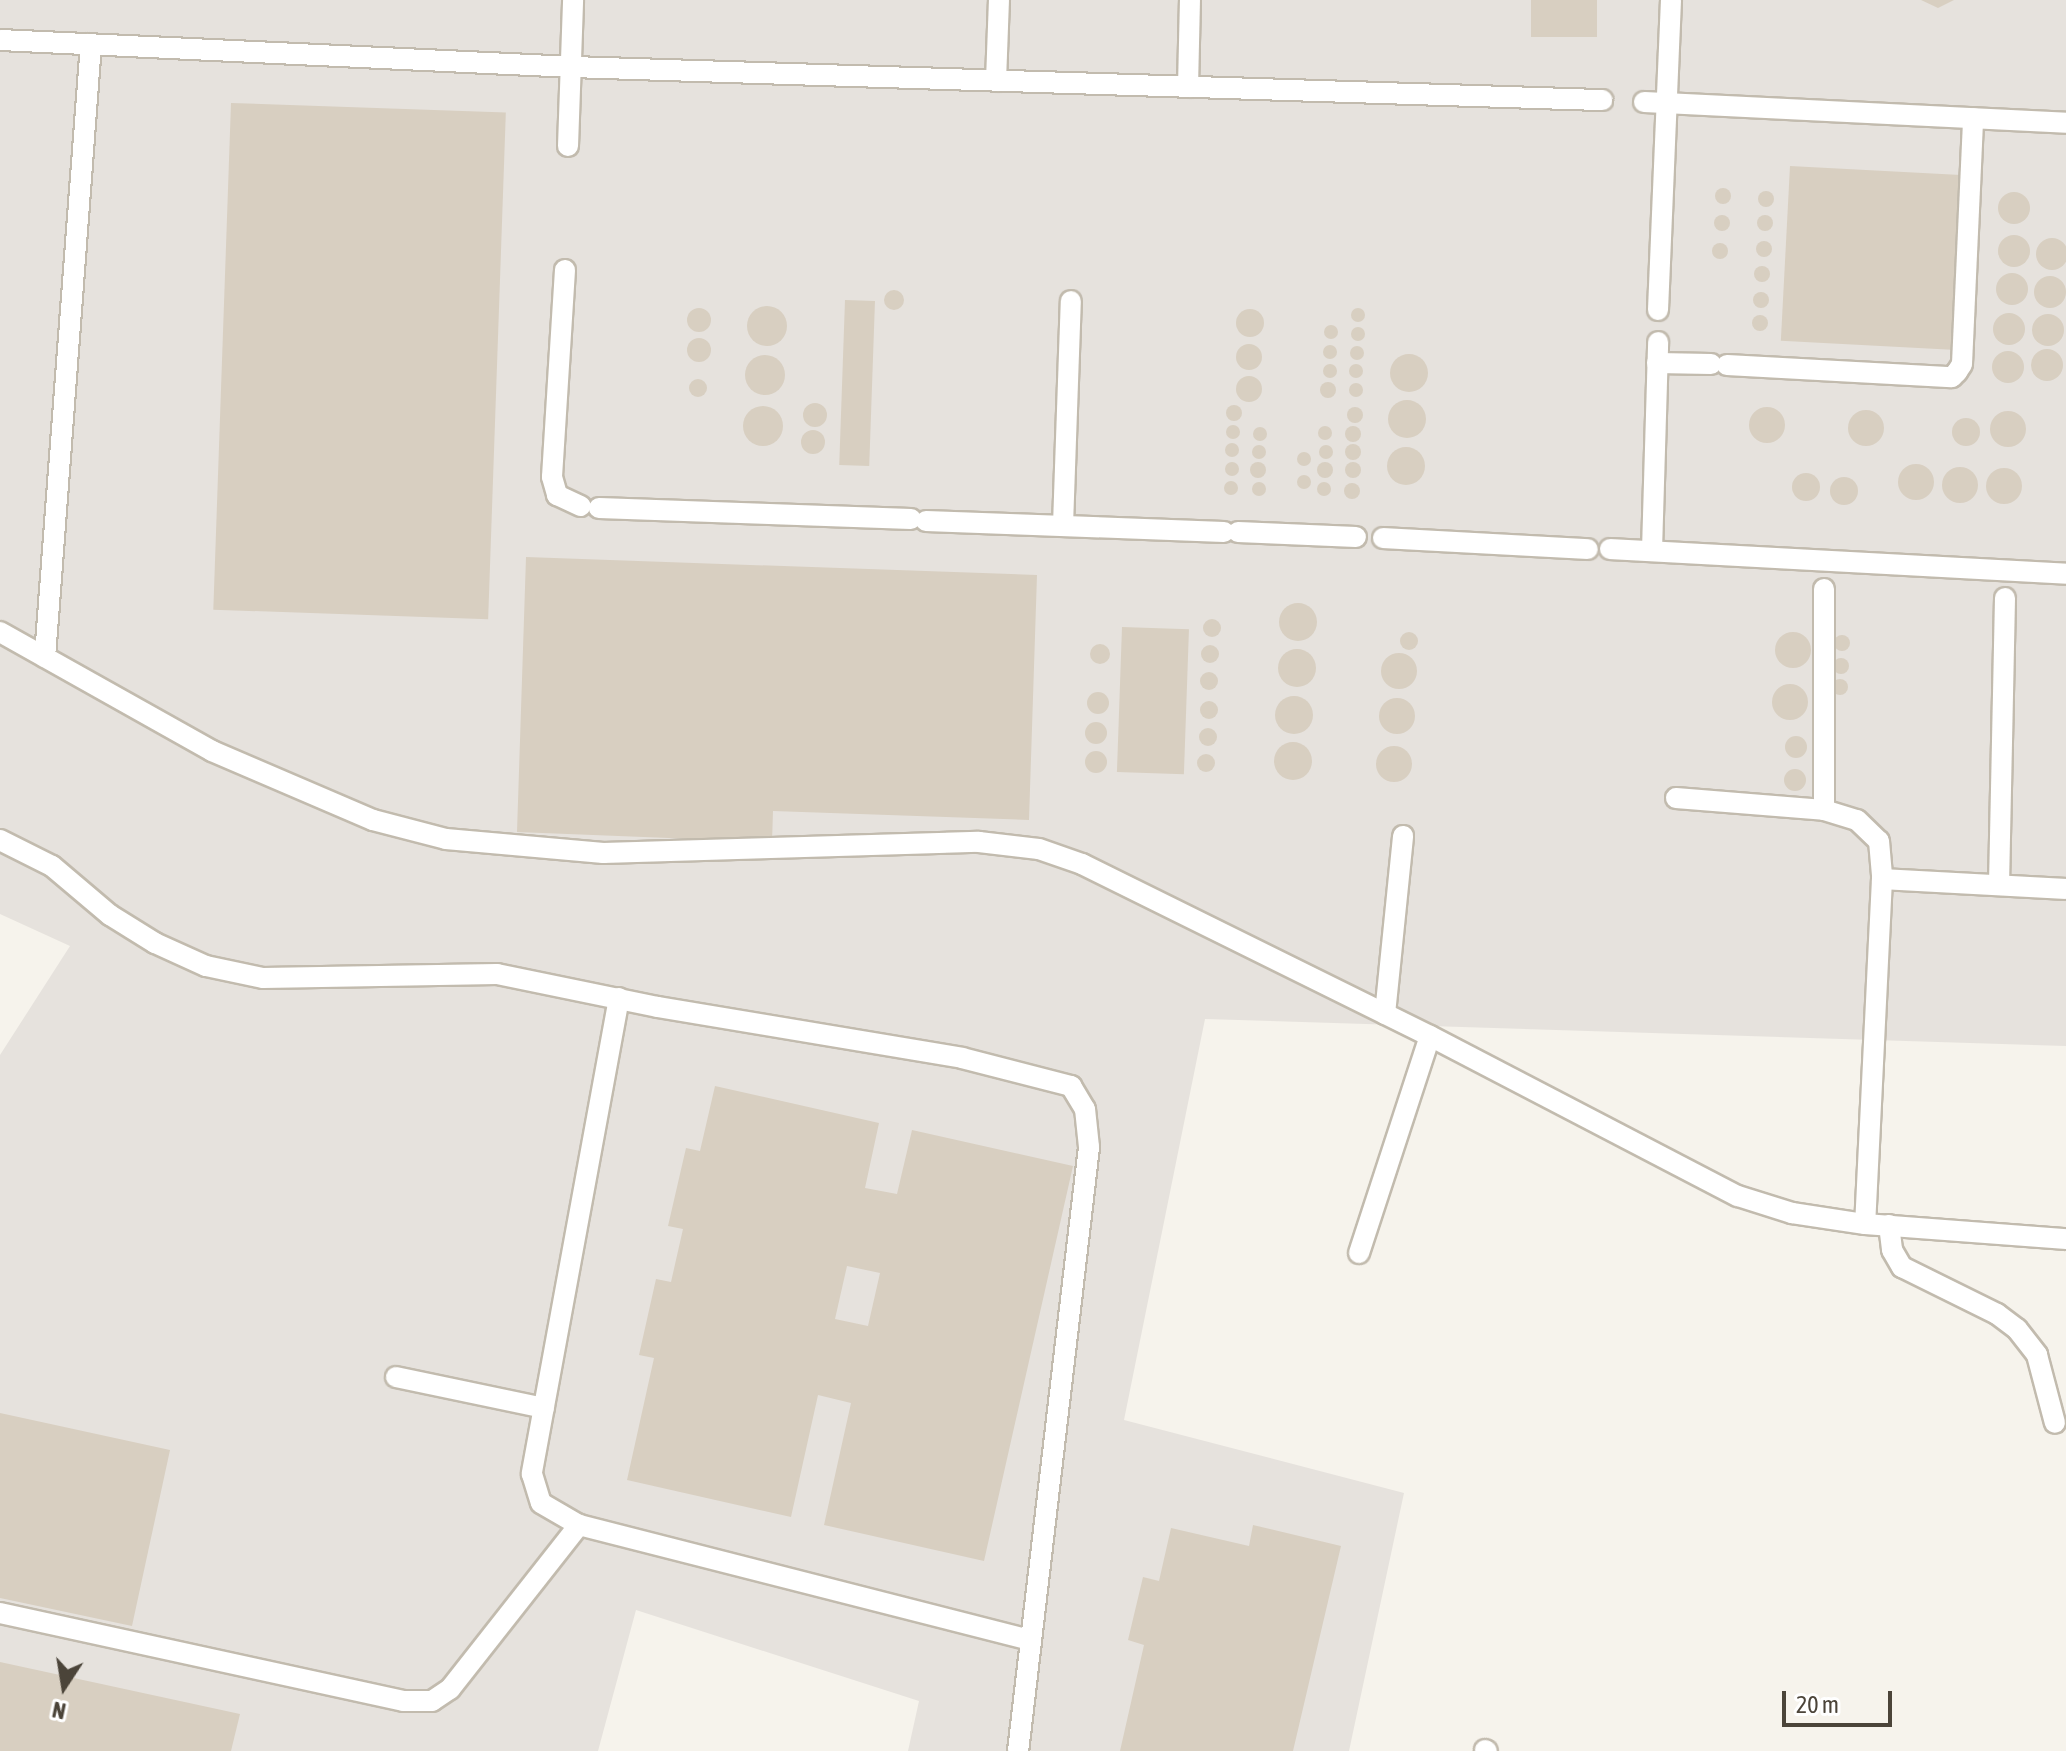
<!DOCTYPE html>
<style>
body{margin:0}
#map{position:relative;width:2066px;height:1751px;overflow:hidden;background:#f6f3ec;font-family:"Asap Condensed",sans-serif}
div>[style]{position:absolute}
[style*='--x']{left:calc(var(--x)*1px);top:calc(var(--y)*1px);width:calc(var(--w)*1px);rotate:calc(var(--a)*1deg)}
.industrial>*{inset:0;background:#e6e2dd}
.building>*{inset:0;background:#d8cfc1;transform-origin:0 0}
.round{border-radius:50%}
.roads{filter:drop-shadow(2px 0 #c2bbae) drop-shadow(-2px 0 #c2bbae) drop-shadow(0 2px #c2bbae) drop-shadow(0 -2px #c2bbae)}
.lane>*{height:20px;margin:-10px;padding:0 10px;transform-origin:10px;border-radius:10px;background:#fff}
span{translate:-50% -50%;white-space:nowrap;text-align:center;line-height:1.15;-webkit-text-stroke:6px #fff;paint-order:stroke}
.north{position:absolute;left:24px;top:1647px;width:80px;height:80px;-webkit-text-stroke:6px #fff;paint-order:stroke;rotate:192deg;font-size:22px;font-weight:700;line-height:32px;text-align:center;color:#4b4439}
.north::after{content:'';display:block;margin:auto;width:28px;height:36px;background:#4b4439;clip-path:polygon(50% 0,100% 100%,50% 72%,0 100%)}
.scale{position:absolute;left:1782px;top:1691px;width:110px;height:36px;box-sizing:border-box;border:4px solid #4b4439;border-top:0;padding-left:10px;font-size:24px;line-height:28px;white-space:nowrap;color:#4b4439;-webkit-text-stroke:6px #fff;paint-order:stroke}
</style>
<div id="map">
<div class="industrial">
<i style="clip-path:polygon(0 0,2066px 0,2066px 1046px,1205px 1019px,1124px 1420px,1404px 1493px,1349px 1751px,908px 1751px,919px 1701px,636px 1610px,598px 1751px,0 1751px,0 1055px,70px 946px,0 914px)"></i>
</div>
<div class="building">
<i style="left:1531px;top:0;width:66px;height:37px"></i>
<i style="clip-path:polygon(1921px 0,1954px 0,1938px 8px)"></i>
<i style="left:231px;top:103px;width:275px;height:507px;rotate:2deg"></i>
<i style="left:1790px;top:166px;width:171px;height:175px;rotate:3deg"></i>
<i class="round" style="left:1715px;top:188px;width:16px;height:16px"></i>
<i class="round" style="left:1758px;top:191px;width:16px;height:16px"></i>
<i class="round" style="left:1998px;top:192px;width:32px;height:32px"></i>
<i class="round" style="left:1714px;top:215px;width:16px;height:16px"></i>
<i class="round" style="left:1757px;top:215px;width:16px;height:16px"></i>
<i class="round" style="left:1998px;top:235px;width:32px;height:32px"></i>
<i class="round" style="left:2036px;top:238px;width:32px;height:32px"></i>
<i class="round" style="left:1756px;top:241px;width:16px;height:16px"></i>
<i class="round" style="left:1712px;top:243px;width:16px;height:16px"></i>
<i class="round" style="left:1754px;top:266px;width:16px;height:16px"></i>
<i class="round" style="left:1996px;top:273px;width:32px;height:32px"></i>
<i class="round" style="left:2034px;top:276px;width:32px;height:32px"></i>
<i class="round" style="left:884px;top:290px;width:20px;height:20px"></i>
<i class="round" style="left:1753px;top:292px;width:16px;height:16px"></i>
<i style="left:845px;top:300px;width:30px;height:165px;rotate:2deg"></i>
<i class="round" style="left:747px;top:306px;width:40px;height:40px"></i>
<i class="round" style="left:1351px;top:308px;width:14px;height:14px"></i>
<i class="round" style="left:687px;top:308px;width:24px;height:24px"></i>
<i class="round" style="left:1236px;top:309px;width:28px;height:28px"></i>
<i class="round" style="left:1993px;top:313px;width:32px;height:32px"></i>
<i class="round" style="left:2032px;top:314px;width:32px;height:32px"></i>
<i class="round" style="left:1752px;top:315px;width:16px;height:16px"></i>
<i class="round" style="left:1324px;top:325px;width:14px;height:14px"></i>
<i class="round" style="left:1351px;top:327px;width:14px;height:14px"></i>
<i class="round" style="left:687px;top:338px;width:24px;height:24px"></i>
<i class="round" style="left:1236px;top:344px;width:26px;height:26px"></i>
<i class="round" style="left:1323px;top:345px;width:14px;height:14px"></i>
<i class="round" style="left:1350px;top:346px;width:14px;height:14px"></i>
<i class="round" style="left:2031px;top:349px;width:32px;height:32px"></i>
<i class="round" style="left:1992px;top:351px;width:32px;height:32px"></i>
<i class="round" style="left:1390px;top:354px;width:38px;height:38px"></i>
<i class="round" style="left:745px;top:355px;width:40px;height:40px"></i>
<i class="round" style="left:1323px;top:364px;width:14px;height:14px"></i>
<i class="round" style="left:1349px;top:364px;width:14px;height:14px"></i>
<i class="round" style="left:1236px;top:376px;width:26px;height:26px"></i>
<i class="round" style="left:689px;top:379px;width:18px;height:18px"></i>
<i class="round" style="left:1320px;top:382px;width:16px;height:16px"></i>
<i class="round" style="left:1349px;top:383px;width:14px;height:14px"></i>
<i class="round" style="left:1388px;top:400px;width:38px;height:38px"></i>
<i class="round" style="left:803px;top:403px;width:24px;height:24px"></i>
<i class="round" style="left:1226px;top:405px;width:16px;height:16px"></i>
<i class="round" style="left:743px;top:406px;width:40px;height:40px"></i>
<i class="round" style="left:1749px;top:407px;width:36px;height:36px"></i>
<i class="round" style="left:1347px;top:407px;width:16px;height:16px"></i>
<i class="round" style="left:1848px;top:410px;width:36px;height:36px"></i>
<i class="round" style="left:1990px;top:411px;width:36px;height:36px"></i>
<i class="round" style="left:1952px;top:418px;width:28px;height:28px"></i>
<i class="round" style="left:1226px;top:425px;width:14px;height:14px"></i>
<i class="round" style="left:1318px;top:426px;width:14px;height:14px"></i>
<i class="round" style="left:1345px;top:426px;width:16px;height:16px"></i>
<i class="round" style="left:1253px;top:427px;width:14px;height:14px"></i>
<i class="round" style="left:801px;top:430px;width:24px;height:24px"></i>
<i class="round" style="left:1225px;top:443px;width:14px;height:14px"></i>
<i class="round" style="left:1345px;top:444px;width:16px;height:16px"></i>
<i class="round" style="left:1252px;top:445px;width:14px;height:14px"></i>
<i class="round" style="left:1319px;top:445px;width:14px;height:14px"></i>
<i class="round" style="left:1387px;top:447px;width:38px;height:38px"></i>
<i class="round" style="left:1297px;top:452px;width:14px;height:14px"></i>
<i class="round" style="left:1225px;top:462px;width:14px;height:14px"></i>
<i class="round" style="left:1345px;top:462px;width:16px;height:16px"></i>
<i class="round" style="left:1250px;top:462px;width:16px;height:16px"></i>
<i class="round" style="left:1317px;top:462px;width:16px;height:16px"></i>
<i class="round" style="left:1898px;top:464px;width:36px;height:36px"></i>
<i class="round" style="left:1942px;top:467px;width:36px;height:36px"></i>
<i class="round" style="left:1986px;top:468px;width:36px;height:36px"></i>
<i class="round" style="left:1792px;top:473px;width:28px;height:28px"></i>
<i class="round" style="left:1297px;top:475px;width:14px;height:14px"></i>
<i class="round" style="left:1830px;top:477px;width:28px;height:28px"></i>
<i class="round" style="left:1224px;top:481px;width:14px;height:14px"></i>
<i class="round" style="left:1317px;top:482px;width:14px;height:14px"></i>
<i class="round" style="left:1252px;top:482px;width:14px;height:14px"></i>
<i class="round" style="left:1344px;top:483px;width:16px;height:16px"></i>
<i style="clip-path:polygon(526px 557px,1037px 575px,1029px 820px,773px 811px,772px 842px,517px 832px)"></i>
<i class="round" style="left:1279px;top:603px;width:38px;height:38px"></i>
<i class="round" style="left:1203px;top:619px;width:18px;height:18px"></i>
<i style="left:1122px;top:627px;width:67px;height:145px;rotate:2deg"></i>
<i class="round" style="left:1400px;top:632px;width:18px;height:18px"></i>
<i class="round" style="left:1775px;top:632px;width:36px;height:36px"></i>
<i class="round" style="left:1834px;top:635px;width:16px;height:16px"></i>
<i class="round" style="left:1090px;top:644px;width:20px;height:20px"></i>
<i class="round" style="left:1201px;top:645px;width:18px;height:18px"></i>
<i class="round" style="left:1278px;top:649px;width:38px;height:38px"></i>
<i class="round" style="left:1381px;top:653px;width:36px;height:36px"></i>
<i class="round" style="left:1833px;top:658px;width:16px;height:16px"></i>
<i class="round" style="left:1200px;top:672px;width:18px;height:18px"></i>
<i class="round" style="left:1832px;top:679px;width:16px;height:16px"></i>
<i class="round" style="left:1772px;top:684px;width:36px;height:36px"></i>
<i class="round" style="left:1087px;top:692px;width:22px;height:22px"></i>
<i class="round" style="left:1275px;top:696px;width:38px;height:38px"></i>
<i class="round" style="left:1379px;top:698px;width:36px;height:36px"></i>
<i class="round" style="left:1200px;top:701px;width:18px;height:18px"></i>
<i class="round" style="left:1085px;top:722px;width:22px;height:22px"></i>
<i class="round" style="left:1199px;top:728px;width:18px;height:18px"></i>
<i class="round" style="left:1785px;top:736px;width:22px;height:22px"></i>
<i class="round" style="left:1274px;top:742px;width:38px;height:38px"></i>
<i class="round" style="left:1376px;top:746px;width:36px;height:36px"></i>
<i class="round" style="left:1085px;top:751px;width:22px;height:22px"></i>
<i class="round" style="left:1197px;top:754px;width:18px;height:18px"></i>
<i class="round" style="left:1784px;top:769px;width:22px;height:22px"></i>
<i style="clip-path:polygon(evenodd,715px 1086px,879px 1123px,865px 1188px,897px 1194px,912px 1130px,1073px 1166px,984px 1561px,824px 1525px,851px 1403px,818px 1395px,791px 1517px,627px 1480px,654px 1358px,639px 1355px,656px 1279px,671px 1282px,683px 1229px,668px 1226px,686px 1148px,700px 1151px,715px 1086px,847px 1266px,880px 1273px,868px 1326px,835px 1319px,847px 1266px)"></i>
<i style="clip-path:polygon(0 1413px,170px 1450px,132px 1626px,0 1598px)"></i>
<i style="clip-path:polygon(1253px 1525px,1341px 1546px,1293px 1751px,1120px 1751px,1144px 1645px,1128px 1640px,1143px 1577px,1159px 1581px,1171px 1528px,1249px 1546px)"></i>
<i style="clip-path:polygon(0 1662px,240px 1714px,231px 1751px,0 1751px)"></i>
</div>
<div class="roads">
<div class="lane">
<i style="--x:0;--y:40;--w:573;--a:2.7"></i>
<i style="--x:572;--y:67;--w:1031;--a:1.84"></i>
<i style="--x:996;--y:81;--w:81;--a:-87.9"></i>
<i style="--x:1188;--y:87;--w:87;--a:-88.7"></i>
<i style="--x:1644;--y:102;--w:423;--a:2.8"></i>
<i style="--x:568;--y:146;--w:146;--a:-88"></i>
<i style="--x:565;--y:270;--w:207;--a:93.6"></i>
<i style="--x:552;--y:477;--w:19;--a:74"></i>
<i style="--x:557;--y:495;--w:26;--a:25"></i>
<i style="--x:1658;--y:310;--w:310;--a:-87.6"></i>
<i style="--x:1657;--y:363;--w:54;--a:1.1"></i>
<i style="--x:1727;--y:365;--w:225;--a:3.1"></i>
<i style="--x:1952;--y:377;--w:7;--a:-45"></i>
<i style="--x:1957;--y:372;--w:9;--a:-58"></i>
<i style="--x:1962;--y:364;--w:246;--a:-87.4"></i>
<i style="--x:599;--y:508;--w:312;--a:2"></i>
<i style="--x:926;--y:521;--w:298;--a:2.1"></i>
<i style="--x:1063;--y:525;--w:224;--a:-88"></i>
<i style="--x:1238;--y:532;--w:118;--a:2.4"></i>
<i style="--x:1383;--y:538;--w:205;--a:3.1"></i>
<i style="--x:1610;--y:549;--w:457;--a:3.1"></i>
<i style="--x:1652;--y:550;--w:208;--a:-88.3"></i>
<i style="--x:0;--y:632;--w:243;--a:29.3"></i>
<i style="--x:212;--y:751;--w:175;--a:23.2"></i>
<i style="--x:373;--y:820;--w:75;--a:14.6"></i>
<i style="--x:446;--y:839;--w:158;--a:5.1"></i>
<i style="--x:603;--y:853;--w:376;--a:-1.7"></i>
<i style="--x:979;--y:842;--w:60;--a:6.7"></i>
<i style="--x:1039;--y:849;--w:46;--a:19.2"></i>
<i style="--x:1082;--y:864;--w:388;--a:26.3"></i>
<i style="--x:1430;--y:1036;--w:347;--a:27.5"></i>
<i style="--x:1738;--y:1196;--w:57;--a:17.5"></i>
<i style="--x:1792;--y:1213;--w:74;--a:8.6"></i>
<i style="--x:1865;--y:1224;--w:202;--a:4.3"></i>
<i style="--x:45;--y:657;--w:615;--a:-85.71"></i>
<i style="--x:1676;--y:798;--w:148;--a:4.6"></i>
<i style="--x:1824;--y:810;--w:34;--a:17"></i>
<i style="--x:1857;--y:820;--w:30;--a:44"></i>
<i style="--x:1879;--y:841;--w:38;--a:85"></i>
<i style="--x:1882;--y:879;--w:345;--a:92.8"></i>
<i style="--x:1824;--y:810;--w:221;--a:-90"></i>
<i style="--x:0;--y:840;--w:58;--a:26.6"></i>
<i style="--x:52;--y:866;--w:76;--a:40.2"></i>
<i style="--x:110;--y:915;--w:53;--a:31.9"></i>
<i style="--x:155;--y:943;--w:56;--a:24.3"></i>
<i style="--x:206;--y:966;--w:58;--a:11.9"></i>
<i style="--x:263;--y:978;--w:234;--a:-1"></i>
<i style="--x:497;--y:974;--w:164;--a:11.6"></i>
<i style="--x:658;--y:1007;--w:308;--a:9.5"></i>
<i style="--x:962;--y:1058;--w:113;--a:14.4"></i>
<i style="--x:1071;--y:1086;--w:27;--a:59"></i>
<i style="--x:1085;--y:1109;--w:38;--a:84"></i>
<i style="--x:1089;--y:1147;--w:608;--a:96.7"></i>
<i style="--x:1882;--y:879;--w:184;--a:3.1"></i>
<i style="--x:1999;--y:885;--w:287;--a:-88.8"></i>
<i style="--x:619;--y:998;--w:484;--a:100.4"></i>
<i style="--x:532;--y:1474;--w:30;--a:73"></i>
<i style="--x:541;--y:1503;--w:44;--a:30.1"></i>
<i style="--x:579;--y:1525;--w:466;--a:14.3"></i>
<i style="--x:1385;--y:1014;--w:179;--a:-84.2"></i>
<i style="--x:1889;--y:1225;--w:25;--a:83"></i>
<i style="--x:1892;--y:1250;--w:20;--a:60"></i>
<i style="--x:1902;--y:1267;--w:106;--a:26.3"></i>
<i style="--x:1997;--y:1314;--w:25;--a:37"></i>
<i style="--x:2017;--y:1329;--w:33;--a:52"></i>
<i style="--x:2037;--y:1355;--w:70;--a:75.2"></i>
<i style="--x:1359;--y:1253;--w:228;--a:-71.9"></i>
<i style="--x:396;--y:1377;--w:151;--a:11.8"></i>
<i style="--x:0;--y:1613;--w:412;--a:12.3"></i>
<i style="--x:403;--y:1701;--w:29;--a:0"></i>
<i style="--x:432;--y:1701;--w:22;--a:-34"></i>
<i style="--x:450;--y:1689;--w:209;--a:-51.8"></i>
<i style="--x:1485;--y:1750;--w:2;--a:27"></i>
</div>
</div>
<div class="north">N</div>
<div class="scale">20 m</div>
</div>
